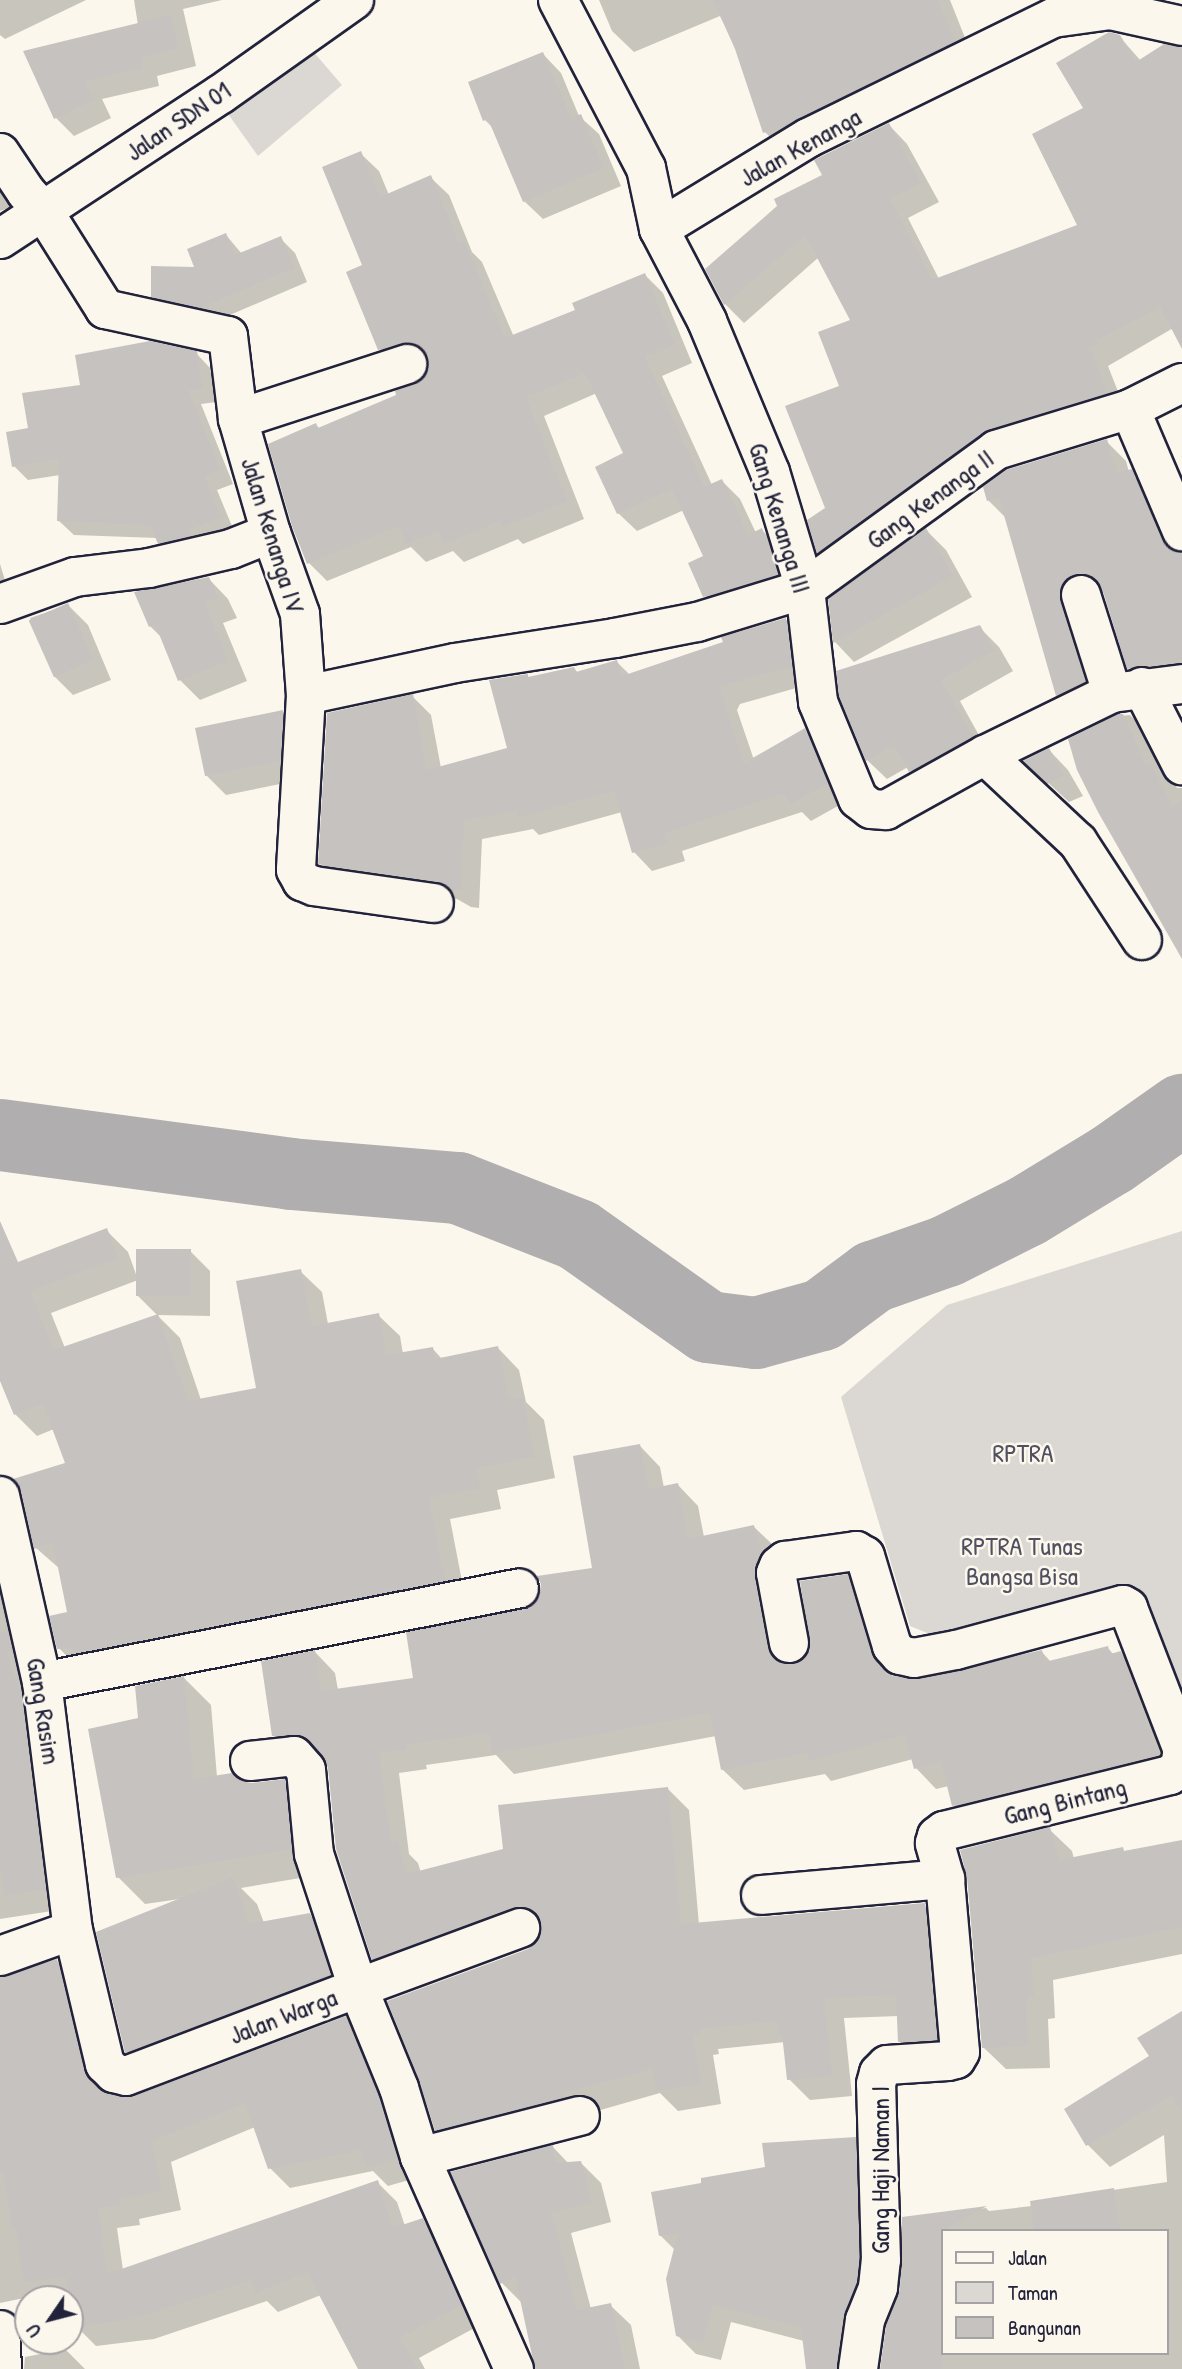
<!DOCTYPE html>
<style>
body{margin:0}
#map{position:relative;width:1182px;height:2369px;overflow:hidden;background:#fbf7ec;font-family:"Patrick Hand",sans-serif}
div>[style]{position:absolute}
[style*='--x']{left:calc(var(--x)*1px);top:calc(var(--y)*1px);width:calc(var(--w)*1px);rotate:calc(var(--a)*1deg)}
.green>*{inset:0;background:#dbd8d3}
.shadow>*{inset:0;background:#0003}
.river>*{height:72px;margin:-36px;padding:0 36px;transform-origin:36px;border-radius:36px;background:#b1aeb0}
.building>*{inset:0;background:#c6c2c0;transform-origin:0 0}
.roads{filter:drop-shadow(2px 0 #22223b) drop-shadow(-2px 0 #22223b) drop-shadow(0 2px #22223b) drop-shadow(0 -2px #22223b)}
.minor>*{height:38px;margin:-19px;padding:0 19px;transform-origin:19px;border-radius:19px;background:#fbf7ec}
span{translate:-50% -50%;white-space:nowrap;text-align:center;line-height:1.15;-webkit-text-stroke:5px #fbf7ec;paint-order:stroke}
.street-label{font-size:26px;color:#22223b}
.park-label{font-size:26px;color:#505061}
.legend{position:absolute;left:941px;top:2229px;width:228px;height:126px;box-sizing:border-box;background:#fbf7ec;border:2px solid #a4a2a5;margin:0;padding:9px 12px;list-style:none;font-size:21px;color:#22223b}
.legend li{display:flex;align-items:center;gap:14px;height:35px}
.legend b{width:35px;border:2px solid #a4a2a5}
.north{position:absolute;left:14px;top:2285px;width:70px;height:70px;box-sizing:border-box;background:#fbf7ec;border:2px solid #a4a2a5;border-radius:50%;rotate:235deg;font-size:19px;font-weight:700;line-height:28px;text-align:center;color:#22223b}
.north::after{content:'';display:block;margin:auto;width:24px;height:32px;background:#22223b;clip-path:polygon(50% 0,100% 100%,50% 72%,0 100%)}
</style>
<div id="map">
<div class="green">
<i style="clip-path:polygon(311px 49px,342px 85px,258px 156px,221px 104px)"></i>
<i style="clip-path:polygon(1182px 1231px,1182px 1728px,1126px 1597px,959px 1646px,910px 1626px,841px 1397px,947px 1305px)"></i>
</div>
<div class="shadow">
<i style="clip-path:polygon(0 0,86px 0,5px 39px,0 35px)"></i>
<i style="clip-path:polygon(134px 0,222px 0,183px 9px,196px 66px,157px 76px,159px 86px,102px 99px,111px 118px,74px 136px,56px 118px,25px 52px,138px 25px)"></i>
<i style="clip-path:polygon(599px 0,950px 0,975px 63px,786px 153px,765px 132px,737px 49px,720px 16px,634px 52px,612px 31px)"></i>
<i style="clip-path:polygon(1119px 36px,1141px 61px,1182px 53px,1182px 334px,1175px 327px,1108px 366px,1126px 412px,1003px 450px,837px 571px,819px 552px,809px 521px,827px 509px,852px 321px,819px 257px,744px 323px,725px 304px,707px 270px,889px 125px,907px 144px,939px 202px,908px 218px,939px 279px,1080px 226px,1086px 109px)"></i>
<i style="clip-path:polygon(543px 54px,561px 73px,579px 116px,599px 134px,621px 186px,543px 219px,524px 201px,495px 130px,485px 120px)"></i>
<i style="clip-path:polygon(360px 153px,379px 171px,389px 195px,430px 177px,449px 195px,472px 252px,482px 262px,514px 337px,578px 311px,645px 275px,663px 293px,692px 363px,662px 376px,712px 485px,722px 481px,740px 499px,756px 533px,762px 530px,780px 549px,795px 593px,723px 615px,705px 596px,705px 556px,684px 510px,637px 531px,618px 513px,626px 454px,597px 393px,544px 416px,584px 519px,523px 544px,518px 539px,464px 562px,453px 551px,426px 562px,411px 547px,327px 581px,309px 563px,316px 425px,320px 429px,399px 396px,424px 380px,430px 368px,430px 361px,398px 368px,380px 349px,365px 266px)"></i>
<i style="clip-path:polygon(0 186px,13px 206px,0 211px)"></i>
<i style="clip-path:polygon(226px 235px,242px 254px,280px 238px,295px 253px,307px 282px,216px 321px,167px 310px,152px 296px,197px 268px)"></i>
<i style="clip-path:polygon(196px 353px,210px 368px,216px 402px,201px 404px,233px 484px,217px 490px,234px 531px,174px 557px,157px 538px,74px 535px,59px 521px,60px 475px,28px 480px,14px 466px,30px 430px,82px 386px)"></i>
<i style="clip-path:polygon(1106px 441px,1126px 461px,1129px 472px,1151px 491px,1182px 559px,1182px 684px,1149px 688px,1129px 668px,1105px 593px,1096px 593px,1104px 702px,1077px 715px,1057px 695px,1007px 519px,988px 500px)"></i>
<i style="clip-path:polygon(926px 530px,946px 550px,972px 597px,854px 662px,835px 642px)"></i>
<i style="clip-path:polygon(0 564px,11px 600px,0 603px)"></i>
<i style="clip-path:polygon(208px 578px,228px 599px,237px 618px,223px 623px,247px 681px,200px 700px,180px 680px,162px 638px,150px 626px)"></i>
<i style="clip-path:polygon(68px 605px,88px 625px,111px 680px,73px 695px,54px 676px,30px 618px)"></i>
<i style="clip-path:polygon(786px 620px,804px 638px,810px 684px,740px 704px,737px 710px,754px 760px,805px 731px,823px 749px,845px 802px,811px 821px,802px 812px,682px 851px,685px 861px,652px 871px,634px 852px,622px 812px,539px 835px,533px 829px,482px 839px,479px 908px,471px 907px,457px 899px,339px 882px,320px 863px,412px 696px,431px 715px,441px 768px,509px 749px,527px 676px,530px 679px,574px 668px,578px 673px,617px 662px,630px 675px)"></i>
<i style="clip-path:polygon(979px 627px,999px 647px,1013px 671px,960px 701px,991px 757px,930px 791px,908px 767px,887px 779px,867px 760px)"></i>
<i style="clip-path:polygon(283px 712px,302px 732px,300px 780px,226px 795px,206px 775px)"></i>
<i style="clip-path:polygon(1130px 715px,1150px 735px,1177px 788px,1182px 788px,1182px 947px,1119px 716px)"></i>
<i style="clip-path:polygon(1049px 750px,1068px 770px,1083px 796px,1069px 802px,1045px 780px)"></i>
<i style="clip-path:polygon(106px 1230px,128px 1252px,137px 1277px,190px 1251px,210px 1271px,210px 1316px,157px 1315px,137px 1295px,138px 1280px,51px 1313px,65px 1348px,158px 1316px,180px 1338px,201px 1400px,259px 1389px,300px 1271px,322px 1292px,328px 1324px,378px 1315px,400px 1336px,403px 1354px,432px 1348px,442px 1359px,498px 1348px,519px 1370px,526px 1402px,544px 1420px,555px 1478px,497px 1490px,501px 1509px,450px 1519px,466px 1602px,80px 1670px,59px 1648px,69px 1614px,60px 1569px,36px 1548px,67px 1464px,54px 1429px,37px 1436px,16px 1415px,0 1377px,0 1270px)"></i>
<i style="clip-path:polygon(640px 1446px,660px 1467px,664px 1488px,678px 1485px,698px 1506px,704px 1537px,754px 1527px,775px 1547px,775px 1599px,787px 1666px,794px 1666px,805px 1660px,847px 1576px,868px 1597px,893px 1678px,918px 1681px,1041px 1651px,1051px 1662px,1107px 1647px,1114px 1655px,1121px 1653px,1141px 1674px,1178px 1776px,975px 1826px,954px 1805px,949px 1786px,936px 1789px,916px 1768px,913px 1759px,831px 1781px,825px 1774px,744px 1790px,723px 1770px,716px 1736px,514px 1774px,496px 1755px,426px 1765px,427px 1769px,399px 1773px,409px 1854px,418px 1863px,421px 1873px,505px 1850px,668px 1789px,689px 1810px,699px 1925px,924px 1905px,945px 1925px,957px 2060px,921px 2062px,900px 2042px,899px 2016px,844px 2018px,852px 2096px,810px 2100px,789px 2079px,785px 2042px,718px 2049px,719px 2054px,713px 2055px,721px 2104px,678px 2111px,660px 2093px,457px 2151px,436px 2130px,528px 1950px,539px 1943px,543px 1927px,394px 1979px,373px 1959px,325px 1756px,295px 1757px,274px 1736px,315px 1652px,335px 1673px,338px 1690px,415px 1679px,594px 1570px)"></i>
<i style="clip-path:polygon(0 1520px,65px 1909px,0 1919px)"></i>
<i style="clip-path:polygon(184px 1678px,211px 1705px,217px 1777px,252px 1784px,284px 1781px,311px 1808px,318px 1875px,241px 1888px,257px 1904px,264px 1923px,310px 1915px,335px 1940px,355px 2000px,152px 2077px,127px 2052px,180px 1899px,145px 1904px,118px 1877px,140px 1719px)"></i>
<i style="clip-path:polygon(1049px 1829px,1072px 1851px,1074px 1859px,1182px 1842px,1182px 1954px,1053px 1980px,1055px 2018px,1048px 2019px,1050px 2068px,1006px 2069px,983px 2047px)"></i>
<i style="clip-path:polygon(57px 1961px,77px 1981px,104px 2092px,120px 2099px,134px 2098px,345px 2018px,366px 2038px,416px 2178px,388px 2186px,373px 2171px,290px 2188px,270px 2168px,255px 2127px,171px 2162px,181px 2210px,139px 2219px,140px 2225px,117px 2228px,123px 2270px,377px 2182px,397px 2202px,405px 2226px,422px 2220px,443px 2240px,480px 2325px,419px 2358px,425px 2369px,360px 2369px,321px 2295px,278px 2312px,267px 2301px,154px 2339px,96px 2346px,76px 2326px,71px 2298px,43px 2299px,39px 2295px,0 2303px,0 1978px)"></i>
<i style="clip-path:polygon(evenodd,1182px 2013px,1182px 2369px,882px 2369px,901px 2290px,903px 2219px,986px 2208px,989px 2211px,1032px 2206px,1032px 2202px,1167px 2182px,1164px 2135px,1110px 2167px,1088px 2145px,1066px 2110px,1151px 2057px,1182px 2013px,942px 2231px,1166px 2231px,1166px 2353px,942px 2353px,942px 2231px)"></i>
<i style="clip-path:polygon(855px 2139px,873px 2158px,856px 2369px,807px 2369px,804px 2341px,731px 2322px,721px 2360px,696px 2354px,677px 2335px,675px 2250px,660px 2235px,703px 2184px,767px 2169px)"></i>
<i style="clip-path:polygon(553px 2147px,569px 2164px,580px 2162px,601px 2183px,611px 2222px,571px 2233px,591px 2309px,610px 2305px,631px 2325px,640px 2369px,537px 2369px,523px 2304px,502px 2283px)"></i>
<i style="clip-path:polygon(65px 2349px,85px 2369px,24px 2369px,25px 2357px)"></i>
</div>
<div class="river">
<i style="--x:0;--y:1135;--w:294;--a:7.6"></i>
<i style="--x:291;--y:1174;--w:168;--a:4.8"></i>
<i style="--x:458;--y:1188;--w:129;--a:21.4"></i>
<i style="--x:578;--y:1235;--w:159;--a:35.3"></i>
<i style="--x:708;--y:1327;--w:48;--a:7.1"></i>
<i style="--x:756;--y:1333;--w:68;--a:-15.3"></i>
<i style="--x:822;--y:1315;--w:64;--a:-36.7"></i>
<i style="--x:873;--y:1277;--w:78;--a:-19.4"></i>
<i style="--x:947;--y:1251;--w:89;--a:-26.6"></i>
<i style="--x:1027;--y:1211;--w:98;--a:-31.3"></i>
<i style="--x:1111;--y:1160;--w:87;--a:-35.2"></i>
</div>
<div class="building">
<i style="clip-path:polygon(713px 0,938px 0,955px 42px,788px 125px,763px 133px,735px 49px)"></i>
<i style="clip-path:polygon(171px 15px,179px 48px,140px 58px,143px 68px,85px 81px,94px 100px,54px 119px,23px 51px)"></i>
<i style="clip-path:polygon(1109px 32px,1120px 35px,1136px 62px,1164px 44px,1182px 47px,1182px 349px,1160px 307px,1097px 340px,1098px 344px,1090px 347px,1108px 393px,984px 432px,817px 553px,807px 520px,825px 508px,785px 406px,839px 386px,818px 332px,850px 320px,805px 235px,724px 305px,705px 269px,777px 206px,774px 199px,822px 175px,814px 160px,889px 123px,921px 183px,890px 199px,932px 280px,1077px 225px,1032px 134px,1083px 108px,1056px 63px)"></i>
<i style="clip-path:polygon(543px 52px,571px 118px,581px 114px,604px 168px,523px 202px,488px 119px,483px 121px,468px 82px)"></i>
<i style="clip-path:polygon(361px 151px,380px 197px,431px 175px,459px 243px,464px 241px,505px 338px,575px 310px,572px 303px,645px 273px,675px 345px,645px 357px,704px 487px,722px 479px,748px 535px,762px 528px,778px 574px,703px 597px,688px 563px,703px 556px,672px 489px,617px 514px,595px 467px,623px 453px,585px 373px,526px 397px,567px 501px,503px 527px,500px 521px,444px 544px,439px 531px,406px 544px,399px 526px,307px 564px,292px 526px,268px 444px,316px 423px,318px 428px,396px 395px,395px 391px,423px 379px,428px 368px,428px 357px,422px 348px,412px 343px,378px 350px,346px 272px,362px 265px,322px 167px)"></i>
<i style="clip-path:polygon(226px 233px,235px 255px,281px 236px,294px 268px,200px 308px,151px 297px,151px 266px,194px 267px,187px 249px)"></i>
<i style="clip-path:polygon(150px 341px,197px 351px,203px 388px,188px 390px,220px 469px,204px 476px,221px 517px,189px 530px,192px 536px,158px 544px,150px 525px,57px 521px,59px 459px,12px 467px,6px 432px,28px 428px,22px 393px,80px 385px,75px 355px)"></i>
<i style="clip-path:polygon(1107px 439px,1117px 473px,1132px 469px,1162px 540px,1169px 549px,1182px 552px,1182px 659px,1127px 669px,1102px 588px,1095px 578px,1085px 574px,1075px 574px,1064px 581px,1060px 591px,1060px 601px,1085px 682px,1056px 696px,999px 498px,987px 501px,983px 487px,1006px 470px)"></i>
<i style="clip-path:polygon(926px 528px,953px 576px,833px 643px,828px 599px)"></i>
<i style="clip-path:polygon(209px 577px,218px 598px,205px 603px,228px 661px,178px 681px,155px 624px,149px 627px,134px 592px)"></i>
<i style="left:68px;top:603px;width:62px;height:43px;rotate:66deg"></i>
<i style="clip-path:polygon(786px 618px,792px 666px,721px 686px,720px 690px,744px 763px,805px 728px,828px 783px,791px 804px,785px 793px,665px 833px,668px 843px,632px 853px,614px 791px,519px 817px,517px 811px,464px 820px,461px 890px,450px 889px,437px 881px,318px 864px,327px 713px,413px 694px,427px 770px,507px 748px,489px 680px,528px 674px,528px 677px,574px 667px,576px 672px,617px 660px,622px 676px,723px 642px,721px 637px)"></i>
<i style="clip-path:polygon(980px 625px,994px 651px,941px 680px,973px 737px,909px 772px,894px 745px,866px 761px,839px 696px,836px 671px)"></i>
<i style="clip-path:polygon(283px 710px,280px 761px,205px 776px,195px 728px)"></i>
<i style="clip-path:polygon(1118px 714px,1123px 714px,1146px 765px,1151px 763px,1172px 806px,1182px 800px,1182px 959px,1098px 812px,1077px 770px,1068px 739px)"></i>
<i style="clip-path:polygon(1049px 748px,1064px 776px,1047px 784px,1023px 761px)"></i>
<i style="clip-path:polygon(0 1221px,18px 1262px,107px 1228px,118px 1258px,30px 1291px,54px 1350px,158px 1314px,188px 1401px,256px 1388px,236px 1281px,301px 1269px,312px 1326px,379px 1313px,386px 1355px,433px 1347px,435px 1359px,498px 1346px,509px 1399px,523px 1397px,534px 1457px,476px 1468px,480px 1488px,429px 1498px,445px 1580px,74px 1653px,73px 1648px,57px 1649px,49px 1616px,67px 1612px,53px 1543px,34px 1549px,21px 1491px,13px 1479px,65px 1463px,43px 1404px,14px 1415px,0 1381px)"></i>
<i style="left:136px;top:1249px;width:55px;height:47px"></i>
<i style="clip-path:polygon(640px 1444px,649px 1489px,678px 1483px,688px 1539px,754px 1525px,761px 1555px,754px 1577px,767px 1647px,772px 1657px,781px 1663px,794px 1664px,804px 1659px,810px 1650px,800px 1581px,848px 1574px,871px 1652px,886px 1675px,918px 1679px,1042px 1650px,1045px 1662px,1108px 1646px,1110px 1654px,1121px 1651px,1158px 1755px,952px 1806px,941px 1762px,914px 1769px,905px 1735px,809px 1761px,807px 1753px,721px 1770px,710px 1713px,492px 1754px,490px 1733px,407px 1744px,407px 1749px,379px 1753px,391px 1842px,398px 1840px,407px 1874px,503px 1849px,498px 1805px,668px 1787px,681px 1924px,925px 1903px,937px 2040px,898px 2042px,896px 1995px,824px 1998px,832px 2076px,787px 2080px,782px 2034px,778px 2034px,777px 2021px,698px 2029px,699px 2034px,693px 2035px,701px 2084px,656px 2091px,652px 2069px,564px 2093px,565px 2097px,435px 2131px,419px 2080px,387px 2001px,528px 1949px,537px 1941px,541px 1932px,541px 1921px,533px 1911px,523px 1906px,512px 1907px,372px 1960px,336px 1849px,328px 1767px,323px 1756px,303px 1736px,272px 1736px,261px 1661px,315px 1650px,321px 1691px,413px 1678px,406px 1632px,524px 1609px,534px 1604px,539px 1596px,541px 1584px,537px 1576px,592px 1568px,573px 1456px)"></i>
<i style="clip-path:polygon(8px 1630px,13px 1652px,7px 1652px,22px 1698px,46px 1889px,5px 1896px,0 1864px,0 1633px)"></i>
<i style="clip-path:polygon(184px 1676px,194px 1779px,232px 1773px,241px 1781px,252px 1783px,285px 1779px,292px 1849px,116px 1878px,88px 1729px,138px 1718px,135px 1686px)"></i>
<i style="clip-path:polygon(1050px 1827px,1059px 1860px,1123px 1847px,1124px 1851px,1182px 1840px,1182px 1927px,1031px 1958px,1034px 1997px,1026px 1997px,1028px 2046px,982px 2048px,967px 1877px,960px 1850px)"></i>
<i style="clip-path:polygon(233px 1877px,249px 1924px,310px 1913px,331px 1975px,125px 2053px,96px 1932px)"></i>
<i style="clip-path:polygon(57px 1959px,84px 2070px,99px 2088px,121px 2097px,134px 2096px,346px 2016px,378px 2095px,397px 2158px,366px 2167px,361px 2150px,268px 2169px,245px 2103px,152px 2141px,162px 2191px,119px 2199px,120px 2205px,98px 2208px,107px 2274px,378px 2180px,393px 2228px,423px 2218px,462px 2305px,400px 2337px,418px 2369px,358px 2369px,307px 2272px,256px 2293px,251px 2280px,133px 2319px,74px 2327px,66px 2277px,24px 2282px,16px 2230px,12px 2230px,3px 2171px,0 2171px,0 1977px)"></i>
<i style="clip-path:polygon(1182px 2011px,1182px 2111px,1172px 2095px,1086px 2146px,1064px 2109px,1149px 2056px,1137px 2038px)"></i>
<i style="clip-path:polygon(856px 2137px,859px 2259px,857px 2282px,843px 2317px,837px 2369px,806px 2369px,801px 2327px,713px 2305px,703px 2343px,676px 2336px,666px 2279px,678px 2233px,659px 2236px,651px 2192px,701px 2183px,701px 2178px,765px 2167px,762px 2143px)"></i>
<i style="clip-path:polygon(553px 2145px,555px 2163px,581px 2161px,592px 2202px,552px 2213px,577px 2310px,611px 2303px,625px 2369px,535px 2369px,515px 2276px,500px 2284px,450px 2172px)"></i>
<i style="clip-path:polygon(1114px 2188px,1120px 2231px,1034px 2231px,1030px 2201px)"></i>
<i style="clip-path:polygon(987px 2206px,942px 2231px,942px 2369px,880px 2369px,886px 2326px,900px 2289px,902px 2217px)"></i>
</div>
<div class="roads">
<div class="minor">
<i style="--x:558;--y:0;--w:190;--a:62.4"></i>
<i style="--x:646;--y:168;--w:62;--a:78"></i>
<i style="--x:659;--y:229;--w:175;--a:-31.4"></i>
<i style="--x:808;--y:138;--w:273;--a:-26.1"></i>
<i style="--x:1053;--y:18;--w:58;--a:-8"></i>
<i style="--x:1110;--y:10;--w:74;--a:12.5"></i>
<i style="--x:0;--y:153;--w:47;--a:56.3"></i>
<i style="--x:26;--y:192;--w:27;--a:48"></i>
<i style="--x:44;--y:212;--w:115;--a:57.8"></i>
<i style="--x:105;--y:309;--w:126;--a:12.4"></i>
<i style="--x:228;--y:336;--w:84;--a:83.1"></i>
<i style="--x:238;--y:419;--w:119;--a:73.9"></i>
<i style="--x:271;--y:533;--w:86;--a:70.3"></i>
<i style="--x:300;--y:614;--w:81;--a:85.8"></i>
<i style="--x:306;--y:695;--w:175;--a:93.3"></i>
<i style="--x:296;--y:870;--w:13;--a:61"></i>
<i style="--x:302;--y:881;--w:13;--a:23"></i>
<i style="--x:314;--y:886;--w:121;--a:8.1"></i>
<i style="--x:659;--y:229;--w:104;--a:62.4"></i>
<i style="--x:707;--y:321;--w:164;--a:67.4"></i>
<i style="--x:770;--y:472;--w:122;--a:73.3"></i>
<i style="--x:805;--y:589;--w:114;--a:83.4"></i>
<i style="--x:818;--y:702;--w:105;--a:67.6"></i>
<i style="--x:858;--y:799;--w:16;--a:38"></i>
<i style="--x:871;--y:809;--w:15;--a:4"></i>
<i style="--x:886;--y:810;--w:113;--a:-29.1"></i>
<i style="--x:985;--y:755;--w:141;--a:-26"></i>
<i style="--x:1112;--y:693;--w:71;--a:-7.3"></i>
<i style="--x:0;--y:239;--w:264;--a:-33.3"></i>
<i style="--x:221;--y:94;--w:163;--a:-35.3"></i>
<i style="--x:1130;--y:409;--w:133;--a:66.9"></i>
<i style="--x:238;--y:419;--w:178;--a:-18"></i>
<i style="--x:1081;--y:595;--w:103;--a:72.4"></i>
<i style="--x:0;--y:604;--w:80;--a:-19.8"></i>
<i style="--x:75;--y:577;--w:75;--a:-6.9"></i>
<i style="--x:149;--y:568;--w:84;--a:-13"></i>
<i style="--x:231;--y:549;--w:43;--a:-21.8"></i>
<i style="--x:1142;--y:687;--w:88;--a:62.9"></i>
<i style="--x:306;--y:695;--w:152;--a:-12.1"></i>
<i style="--x:455;--y:663;--w:162;--a:-8.9"></i>
<i style="--x:615;--y:638;--w:84;--a:-11"></i>
<i style="--x:697;--y:622;--w:113;--a:-17"></i>
<i style="--x:805;--y:589;--w:236;--a:-36"></i>
<i style="--x:996;--y:450;--w:140;--a:-17"></i>
<i style="--x:1130;--y:409;--w:58;--a:-26.6"></i>
<i style="--x:985;--y:755;--w:127;--a:43.1"></i>
<i style="--x:1078;--y:842;--w:117;--a:56.9"></i>
<i style="--x:0;--y:1496;--w:191;--a:77.3"></i>
<i style="--x:42;--y:1682;--w:250;--a:82.9"></i>
<i style="--x:789;--y:1643;--w:71;--a:-100.5"></i>
<i style="--x:776;--y:1573;--w:8;--a:-67"></i>
<i style="--x:779;--y:1566;--w:8;--a:-40"></i>
<i style="--x:785;--y:1561;--w:72;--a:-8"></i>
<i style="--x:856;--y:1551;--w:10;--a:29"></i>
<i style="--x:865;--y:1556;--w:94;--a:73.3"></i>
<i style="--x:892;--y:1646;--w:12;--a:48"></i>
<i style="--x:900;--y:1655;--w:14;--a:12"></i>
<i style="--x:914;--y:1658;--w:43;--a:-10.8"></i>
<i style="--x:956;--y:1650;--w:173;--a:-15.1"></i>
<i style="--x:1123;--y:1605;--w:6;--a:31"></i>
<i style="--x:1128;--y:1608;--w:150;--a:68.9"></i>
<i style="--x:42;--y:1682;--w:486;--a:-11.1"></i>
<i style="--x:250;--y:1761;--w:44;--a:-6.5"></i>
<i style="--x:294;--y:1756;--w:18;--a:49"></i>
<i style="--x:306;--y:1770;--w:84;--a:84.6"></i>
<i style="--x:314;--y:1854;--w:141;--a:71.8"></i>
<i style="--x:358;--y:1988;--w:173;--a:-20.3"></i>
<i style="--x:761;--y:1895;--w:185;--a:-5"></i>
<i style="--x:0;--y:1956;--w:77;--a:-19.6"></i>
<i style="--x:73;--y:1930;--w:138;--a:76.6"></i>
<i style="--x:105;--y:2064;--w:13;--a:45"></i>
<i style="--x:114;--y:2073;--w:12;--a:14"></i>
<i style="--x:126;--y:2076;--w:248;--a:-20.8"></i>
<i style="--x:358;--y:1988;--w:108;--a:67.7"></i>
<i style="--x:399;--y:2088;--w:72;--a:73.1"></i>
<i style="--x:420;--y:2157;--w:232;--a:66.1"></i>
<i style="--x:420;--y:2157;--w:165;--a:-14.4"></i>
<i style="--x:0;--y:2330;--w:39;--a:87"></i>
<i style="--x:858;--y:2369;--w:49;--a:-81.9"></i>
<i style="--x:865;--y:2320;--w:35;--a:-68"></i>
<i style="--x:878;--y:2287;--w:27;--a:-84"></i>
<i style="--x:881;--y:2260;--w:176;--a:-91.6"></i>
<i style="--x:876;--y:2084;--w:11;--a:-75"></i>
<i style="--x:879;--y:2073;--w:11;--a:-45"></i>
<i style="--x:887;--y:2065;--w:61;--a:-3.8"></i>
<i style="--x:948;--y:2061;--w:8;--a:-14"></i>
<i style="--x:956;--y:2059;--w:8;--a:-60"></i>
<i style="--x:960;--y:2052;--w:174;--a:-95"></i>
<i style="--x:945;--y:1879;--w:37;--a:-106"></i>
<i style="--x:935;--y:1843;--w:7;--a:-74"></i>
<i style="--x:937;--y:1836;--w:9;--a:-36"></i>
<i style="--x:944;--y:1831;--w:233;--a:-13.9"></i>
<i style="--x:1170;--y:1775;--w:13;--a:-39"></i>
<i style="--x:1180;--y:1767;--w:12;--a:-81"></i>
</div>
</div>
<div class="street-label">
<span style="left:178px;top:121px;rotate:-34deg">Jalan SDN 01</span>
<span style="left:800px;top:147px;rotate:-29deg">Jalan Kenanga</span>
<span style="left:930px;top:499px;rotate:-36deg">Gang Kenanga II</span>
<span style="left:780px;top:518px;rotate:73deg">Gang Kenanga III</span>
<span style="left:273px;top:535px;rotate:73deg">Jalan Kenanga IV</span>
<span style="left:44px;top:1711px;rotate:81deg">Gang Rasim</span>
<span style="left:1065px;top:1801px;rotate:-14deg">Gang Bintang</span>
<span style="left:283px;top:2016px;rotate:-21deg">Jalan Warga</span>
<span style="left:880px;top:2170px;rotate:-90deg">Gang Haji Naman I</span>
</div>
<div class="park-label">
<span style="left:1023px;top:1453px">RPTRA</span>
<span style="left:1022px;top:1561px">RPTRA Tunas<br>Bangsa Bisa</span>
</div>
<ul class="legend">
<li><b style="height:9px;background:#fbf7ec"></b>Jalan</li>
<li><b style="height:19px;background:#dbd8d3"></b>Taman</li>
<li><b style="height:19px;background:#c6c2c0"></b>Bangunan</li>
</ul>
<div class="north">U</div>
</div>
